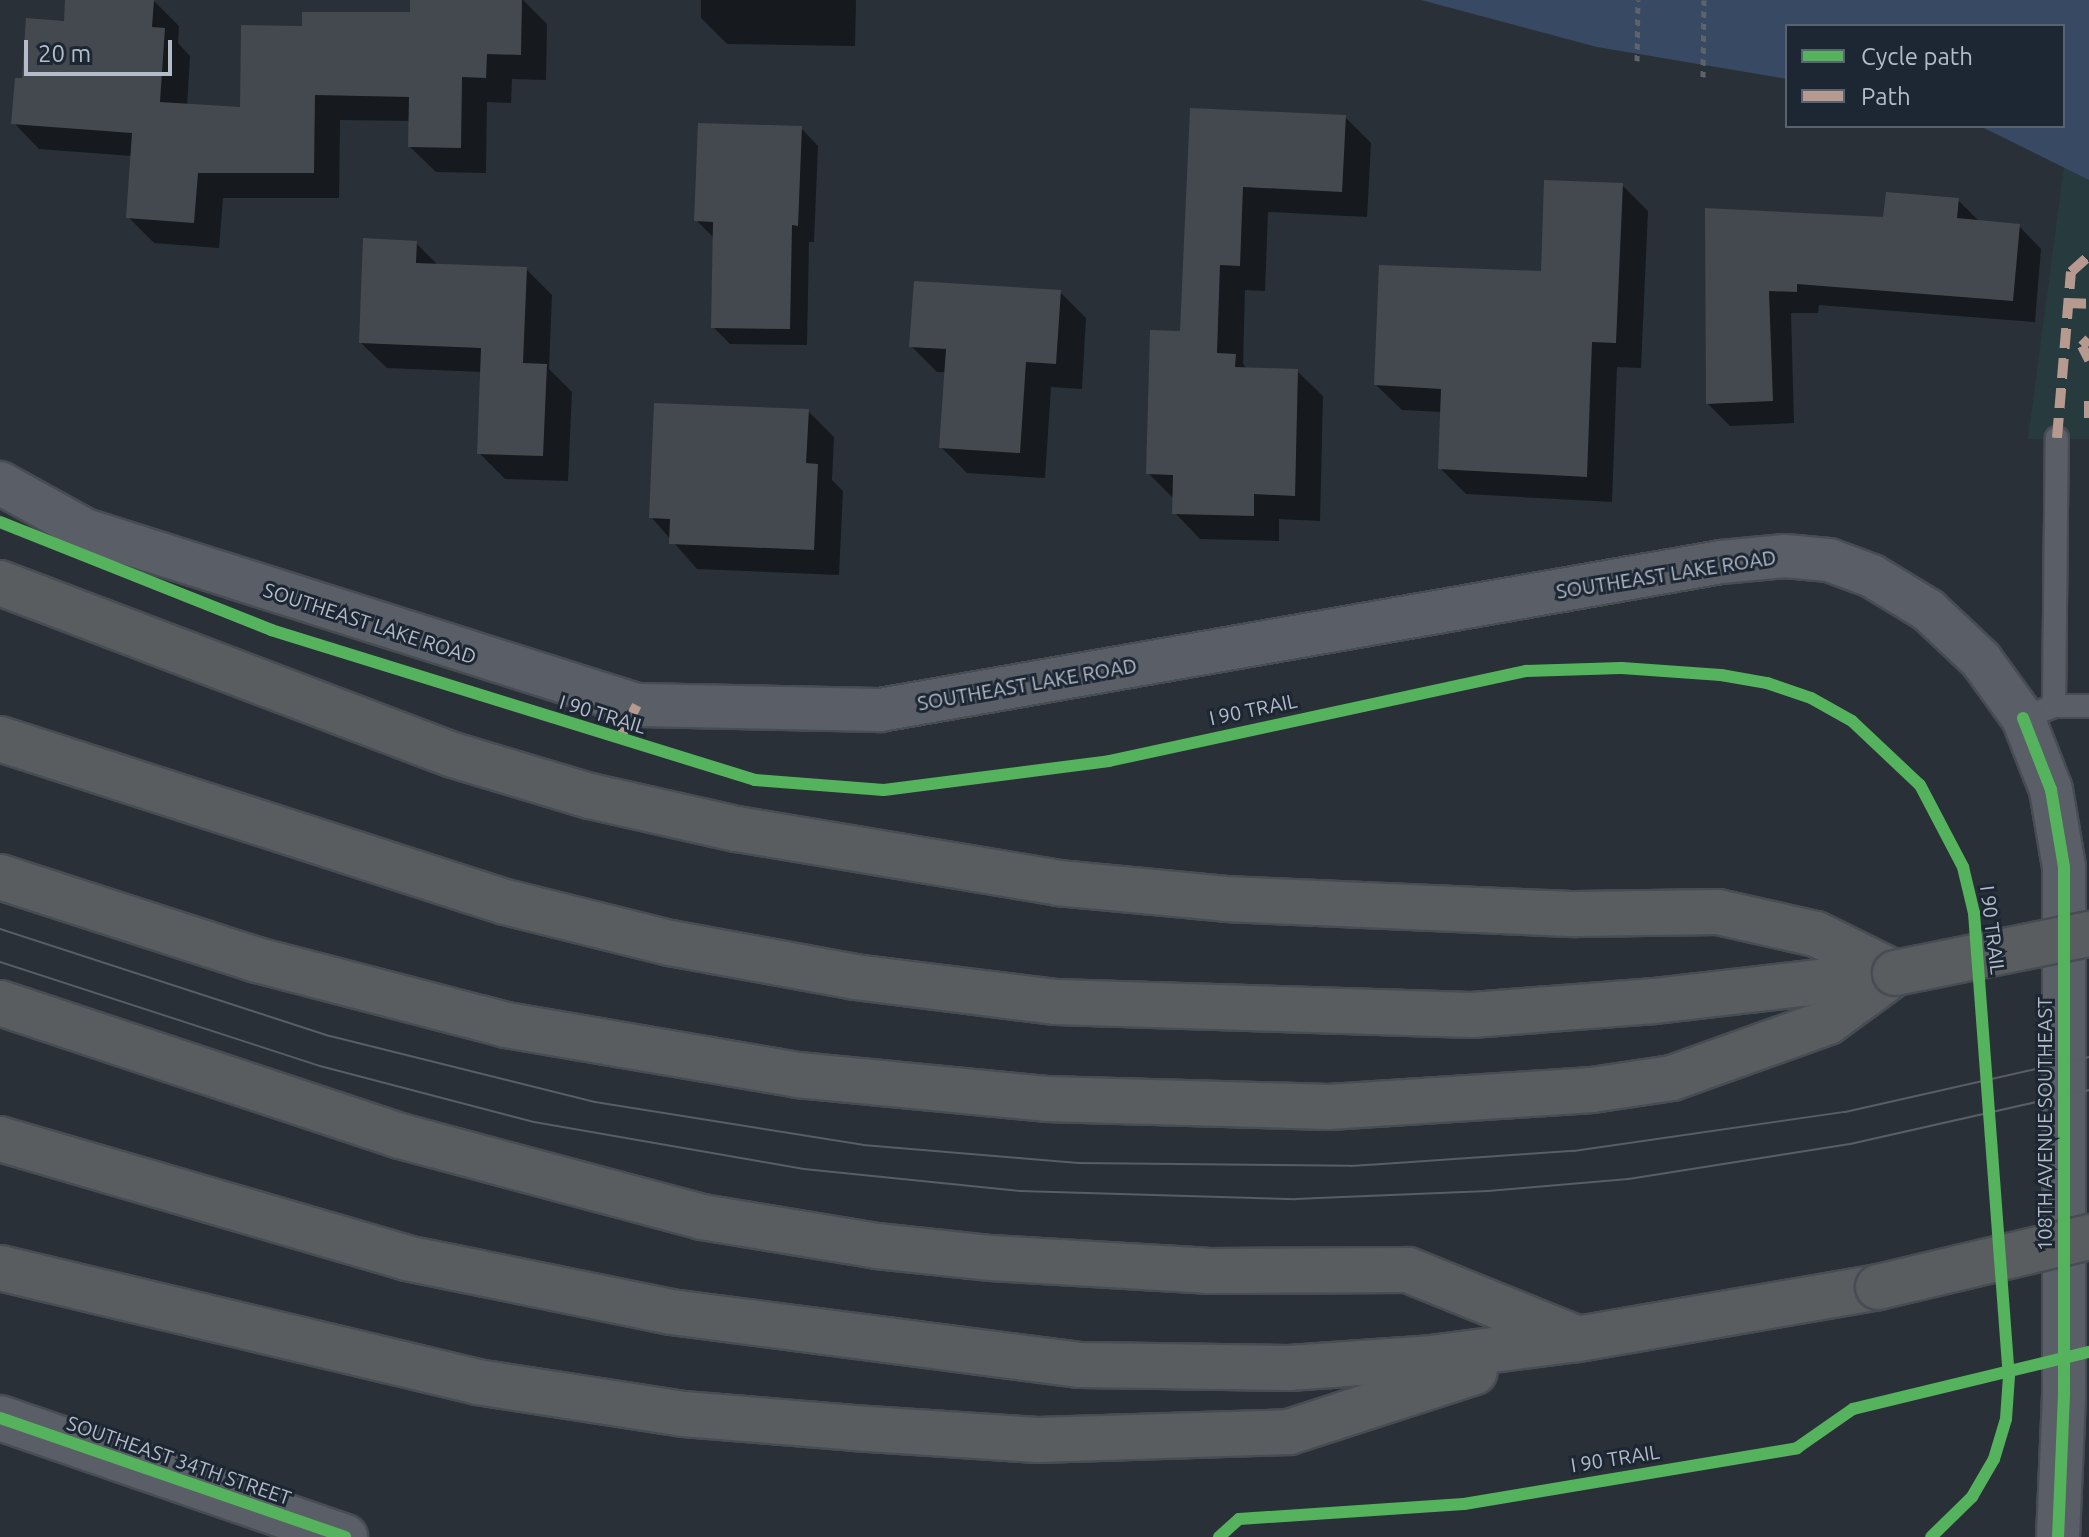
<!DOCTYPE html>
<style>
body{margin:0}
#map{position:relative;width:2089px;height:1537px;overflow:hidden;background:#2a3038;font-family:Ubuntu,sans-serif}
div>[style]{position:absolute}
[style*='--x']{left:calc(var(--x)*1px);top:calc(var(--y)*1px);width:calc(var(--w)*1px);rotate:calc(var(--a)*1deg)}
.green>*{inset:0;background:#273a3e}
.water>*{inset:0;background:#384963}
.shadow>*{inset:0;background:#0007}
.building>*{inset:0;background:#444950}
.path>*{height:5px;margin-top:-2.5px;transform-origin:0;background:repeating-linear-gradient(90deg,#5d636a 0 6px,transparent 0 12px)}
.roads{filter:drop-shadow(2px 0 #484c53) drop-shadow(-2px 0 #484c53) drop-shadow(0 2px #484c53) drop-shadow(0 -2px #484c53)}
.service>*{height:22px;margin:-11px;padding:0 11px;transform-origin:11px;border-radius:11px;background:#5a5e66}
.minor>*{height:42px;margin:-21px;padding:0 21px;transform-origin:21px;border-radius:21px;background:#5a5e66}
.tertiary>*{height:44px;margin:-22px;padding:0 22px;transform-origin:22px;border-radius:22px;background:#5a5e66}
.motorway>*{height:44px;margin:-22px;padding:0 22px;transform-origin:22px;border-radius:22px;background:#5a5d60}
.tram>*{height:2px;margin:-1px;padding:0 1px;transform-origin:1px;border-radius:1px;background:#595d64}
.bridges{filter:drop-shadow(2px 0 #474c53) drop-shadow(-2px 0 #474c53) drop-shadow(0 2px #474c53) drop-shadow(0 -2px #474c53)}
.motorway-bridge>*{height:44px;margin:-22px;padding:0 22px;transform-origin:22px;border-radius:22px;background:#5a5d60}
.quiet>*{height:10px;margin-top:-5px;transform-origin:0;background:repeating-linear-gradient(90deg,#b69a8f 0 20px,transparent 0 30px)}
.cycleway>*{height:12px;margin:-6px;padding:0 6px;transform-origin:6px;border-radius:6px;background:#56b35d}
span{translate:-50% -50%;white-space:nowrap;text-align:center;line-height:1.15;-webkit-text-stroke:6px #1d2633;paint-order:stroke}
.street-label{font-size:20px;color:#b4bcc9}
.legend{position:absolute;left:1785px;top:24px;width:280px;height:104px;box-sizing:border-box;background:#1d2633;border:2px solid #59626f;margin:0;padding:10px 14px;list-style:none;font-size:24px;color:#b4bcc9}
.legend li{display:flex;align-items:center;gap:16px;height:40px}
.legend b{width:40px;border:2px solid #59626f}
.scale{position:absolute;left:24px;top:40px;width:148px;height:36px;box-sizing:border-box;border:4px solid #b4bcc9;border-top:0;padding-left:10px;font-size:24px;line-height:28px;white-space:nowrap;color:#b4bcc9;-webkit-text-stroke:6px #1d2633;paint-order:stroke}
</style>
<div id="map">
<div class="green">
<i style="clip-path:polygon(2064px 167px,2089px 180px,2089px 439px,2028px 439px)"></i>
</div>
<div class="water">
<i style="clip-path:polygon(1421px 0,2089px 0,2089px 180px,1980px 126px,2063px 126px,2063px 26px,1787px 26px,1787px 79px,1597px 47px)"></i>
</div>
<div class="shadow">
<i style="clip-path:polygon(67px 0,153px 0,179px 26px,178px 43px,190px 56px,187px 106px,242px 110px,304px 28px,412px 14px,412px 0,523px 0,547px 24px,546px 80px,512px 79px,511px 103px,487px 102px,486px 173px,436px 172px,410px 147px,410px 121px,340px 120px,339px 198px,223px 198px,219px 248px,154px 243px,128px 217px,132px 156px,39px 149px,14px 123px,24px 80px,66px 23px)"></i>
<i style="clip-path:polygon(701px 0,856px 0,855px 46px,727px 44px,701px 18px)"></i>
<i style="clip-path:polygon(1192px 110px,1345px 117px,1371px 143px,1367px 217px,1268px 212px,1265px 291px,1245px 290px,1243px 364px,1248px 370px,1297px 371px,1323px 396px,1320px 521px,1279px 519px,1279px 541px,1200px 539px,1175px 513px,1175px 500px,1148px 473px,1182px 334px)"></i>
<i style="clip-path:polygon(801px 128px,818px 146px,814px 242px,809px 242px,807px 345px,730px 344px,713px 327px,714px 238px,696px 220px)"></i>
<i style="clip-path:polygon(1622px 185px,1648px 211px,1641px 368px,1617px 367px,1612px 502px,1466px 494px,1440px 468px,1442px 412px,1402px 410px,1376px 385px,1543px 273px)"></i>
<i style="clip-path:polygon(1958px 200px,1980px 222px,2019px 226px,2041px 249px,2035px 322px,1819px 305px,1818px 313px,1791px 313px,1794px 423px,1730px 426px,1708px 404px,1707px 210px,1885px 219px)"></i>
<i style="clip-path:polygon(416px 243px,439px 266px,526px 269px,552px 295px,549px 369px,572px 392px,568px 481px,505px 479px,479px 453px,482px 372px,387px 368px,361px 343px)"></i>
<i style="clip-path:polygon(1060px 292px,1086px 318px,1082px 389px,1051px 387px,1045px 478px,967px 473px,941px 447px,947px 372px,937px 372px,911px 346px)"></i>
<i style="clip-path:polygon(808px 411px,834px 437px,832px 480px,843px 491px,839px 575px,697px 569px,651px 517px)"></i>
</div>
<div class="building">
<i style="clip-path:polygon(65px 0,154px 0,152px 27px,165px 28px,160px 102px,240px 107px,241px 25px,302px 26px,302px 12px,410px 12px,410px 0,522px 0,521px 55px,487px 54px,486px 78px,462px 77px,461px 148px,408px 147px,409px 97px,315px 95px,314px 173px,198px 173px,194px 223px,126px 218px,132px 133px,11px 124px,15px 78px,22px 78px,26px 18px,64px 21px)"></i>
<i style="clip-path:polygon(1190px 108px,1346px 115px,1342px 192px,1243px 187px,1240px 266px,1220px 265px,1217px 353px,1236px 354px,1235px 367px,1298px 369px,1295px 496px,1254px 494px,1254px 516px,1172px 514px,1173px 475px,1146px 474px,1150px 330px,1180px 331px)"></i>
<i style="clip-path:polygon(698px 123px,802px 126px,798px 226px,792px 225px,790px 329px,711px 328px,713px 222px,694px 221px)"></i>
<i style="clip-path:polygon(1544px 180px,1623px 183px,1616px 343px,1592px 342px,1587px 477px,1438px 469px,1441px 389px,1374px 385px,1379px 265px,1541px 271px)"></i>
<i style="clip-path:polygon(1886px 192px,1959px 198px,1957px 218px,2020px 224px,2013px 301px,1797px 284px,1797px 292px,1769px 291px,1773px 401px,1706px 404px,1705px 208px,1883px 217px)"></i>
<i style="clip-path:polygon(363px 238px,417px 241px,416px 263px,527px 267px,523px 363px,547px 364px,543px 456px,477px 454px,481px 348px,359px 343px)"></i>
<i style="clip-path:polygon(914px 281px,1061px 290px,1056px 364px,1026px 362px,1020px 453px,939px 448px,946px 349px,909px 347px)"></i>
<i style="clip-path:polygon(654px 403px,809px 409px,806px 463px,818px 464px,814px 550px,669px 544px,670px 519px,649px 518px)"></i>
</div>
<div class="path">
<i style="--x:1637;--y:61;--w:61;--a:-89.1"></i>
<i style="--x:1703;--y:77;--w:77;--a:-89.3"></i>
</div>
<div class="roads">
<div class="service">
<i style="--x:2054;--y:706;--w:35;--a:0"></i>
<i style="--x:2023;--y:718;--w:33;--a:-21"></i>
<i style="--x:2054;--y:706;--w:268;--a:-89.4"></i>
</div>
<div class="minor">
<i style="--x:0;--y:483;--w:97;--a:28.9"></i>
<i style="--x:85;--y:530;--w:579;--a:17.59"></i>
<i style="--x:637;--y:705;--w:243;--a:1.2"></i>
<i style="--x:880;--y:710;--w:854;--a:-9.98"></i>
<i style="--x:1721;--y:562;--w:64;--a:-5.4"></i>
<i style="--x:1785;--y:556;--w:44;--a:5.2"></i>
<i style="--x:1829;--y:560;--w:46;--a:20.4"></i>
<i style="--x:1872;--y:576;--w:66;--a:31.3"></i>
<i style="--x:1928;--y:610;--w:73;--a:43.3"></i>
<i style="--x:1981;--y:660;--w:72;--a:54.1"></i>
<i style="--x:2023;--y:718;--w:77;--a:68.7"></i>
<i style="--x:2051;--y:790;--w:78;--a:80.4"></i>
<i style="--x:2064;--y:867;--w:528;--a:90"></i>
<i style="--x:2064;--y:1395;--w:142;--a:92.4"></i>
</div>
<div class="tertiary">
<i style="--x:0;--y:1418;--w:365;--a:19"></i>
</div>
<div class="motorway">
<i style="--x:0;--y:583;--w:485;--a:20.8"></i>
<i style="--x:453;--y:755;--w:143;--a:16.7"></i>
<i style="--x:590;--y:796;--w:151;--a:12.7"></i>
<i style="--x:737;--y:829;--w:326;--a:9.5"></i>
<i style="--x:1058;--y:883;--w:169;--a:5.4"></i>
<i style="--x:1226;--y:899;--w:350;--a:2.5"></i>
<i style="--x:1576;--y:914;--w:142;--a:-0.8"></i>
<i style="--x:1718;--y:912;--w:100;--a:12.7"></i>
<i style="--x:1816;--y:934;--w:88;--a:26.3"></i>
<i style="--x:0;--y:739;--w:531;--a:17.89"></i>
<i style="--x:505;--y:902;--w:170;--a:14"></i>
<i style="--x:670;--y:943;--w:188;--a:10.4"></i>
<i style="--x:855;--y:977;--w:203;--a:7.1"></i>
<i style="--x:1056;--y:1002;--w:416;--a:1.8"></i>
<i style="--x:1472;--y:1015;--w:183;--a:-4.4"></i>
<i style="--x:1654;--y:1001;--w:237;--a:-6.6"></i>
<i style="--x:0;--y:877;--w:270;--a:17.9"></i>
<i style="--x:257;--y:960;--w:257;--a:14.6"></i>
<i style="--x:506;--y:1025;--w:296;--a:9.7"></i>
<i style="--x:798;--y:1075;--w:249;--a:5.5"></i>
<i style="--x:1046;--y:1099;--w:283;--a:1.6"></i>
<i style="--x:1329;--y:1107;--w:264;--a:-3.7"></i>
<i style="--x:1592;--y:1090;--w:81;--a:-8.5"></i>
<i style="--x:1672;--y:1078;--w:166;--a:-19.7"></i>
<i style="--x:1828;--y:1022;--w:83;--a:-36.2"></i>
<i style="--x:0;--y:1003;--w:422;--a:18.4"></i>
<i style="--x:400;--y:1136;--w:313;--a:15"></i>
<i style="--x:702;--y:1217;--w:177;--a:9.4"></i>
<i style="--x:877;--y:1246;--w:115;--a:6"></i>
<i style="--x:991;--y:1258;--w:216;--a:3.4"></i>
<i style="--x:1207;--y:1271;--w:201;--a:-0.3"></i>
<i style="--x:1408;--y:1270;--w:181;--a:22"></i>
<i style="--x:0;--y:1139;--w:423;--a:16.3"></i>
<i style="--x:406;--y:1258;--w:270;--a:11.5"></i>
<i style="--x:671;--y:1312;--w:411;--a:7.4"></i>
<i style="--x:1079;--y:1365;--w:210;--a:0.8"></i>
<i style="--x:1289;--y:1368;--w:142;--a:-4"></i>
<i style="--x:1431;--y:1358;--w:148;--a:-7.4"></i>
<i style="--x:1578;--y:1339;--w:304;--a:-9.8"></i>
<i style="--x:0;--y:1268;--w:490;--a:13.4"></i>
<i style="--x:477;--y:1382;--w:209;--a:8.8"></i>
<i style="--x:684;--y:1414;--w:170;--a:4.7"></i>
<i style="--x:853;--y:1428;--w:185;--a:3.7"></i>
<i style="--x:1038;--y:1440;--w:251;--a:-1.8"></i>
<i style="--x:1289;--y:1432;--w:195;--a:-17.9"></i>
</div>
</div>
<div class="tram">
<i style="--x:0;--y:929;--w:347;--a:18"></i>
<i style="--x:330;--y:1036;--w:273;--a:14"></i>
<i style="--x:595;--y:1102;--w:271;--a:9.1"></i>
<i style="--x:863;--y:1145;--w:216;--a:4.8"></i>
<i style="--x:1078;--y:1163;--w:273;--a:0.6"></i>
<i style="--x:1351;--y:1166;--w:223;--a:-3.9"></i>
<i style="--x:1573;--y:1151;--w:275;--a:-8.2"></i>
<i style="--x:1845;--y:1112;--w:250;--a:-12.7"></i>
<i style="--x:0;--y:962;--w:336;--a:18"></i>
<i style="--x:320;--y:1066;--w:221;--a:14.7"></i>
<i style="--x:534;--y:1122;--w:274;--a:9.9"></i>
<i style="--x:804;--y:1169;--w:217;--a:5.8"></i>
<i style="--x:1020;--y:1191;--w:276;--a:1.7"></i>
<i style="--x:1296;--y:1199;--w:192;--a:-2.4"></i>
<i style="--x:1488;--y:1191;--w:141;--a:-4.9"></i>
<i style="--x:1628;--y:1179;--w:225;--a:-9"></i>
<i style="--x:1850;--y:1144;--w:245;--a:-12.7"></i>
</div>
<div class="bridges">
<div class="motorway-bridge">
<i style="--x:1895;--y:973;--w:198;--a:-11.4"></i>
<i style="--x:1878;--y:1287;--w:217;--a:-13.3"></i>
</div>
</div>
<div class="quiet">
<i style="--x:2066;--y:303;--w:23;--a:2"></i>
<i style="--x:2089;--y:339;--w:10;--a:135"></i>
<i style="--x:2082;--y:346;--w:16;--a:63"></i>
<i style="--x:2089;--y:401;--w:17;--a:90"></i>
<i style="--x:2057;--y:438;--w:167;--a:-85.2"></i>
<i style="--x:2071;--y:272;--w:24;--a:-42"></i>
<i style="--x:619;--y:740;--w:39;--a:-63"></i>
</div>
<div class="cycleway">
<i style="--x:0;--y:522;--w:292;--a:21.7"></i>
<i style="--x:271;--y:630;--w:507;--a:17.22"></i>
<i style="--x:755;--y:780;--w:129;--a:4.4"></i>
<i style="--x:884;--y:790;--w:227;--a:-7.3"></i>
<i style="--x:1109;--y:761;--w:427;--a:-12.2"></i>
<i style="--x:1526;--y:671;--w:96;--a:-1.8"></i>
<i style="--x:1622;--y:668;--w:99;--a:4"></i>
<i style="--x:1721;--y:675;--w:47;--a:9.9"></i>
<i style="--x:1767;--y:683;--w:46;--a:18.8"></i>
<i style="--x:1811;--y:698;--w:47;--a:29.3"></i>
<i style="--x:1852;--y:721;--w:93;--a:43.3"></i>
<i style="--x:1920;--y:785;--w:93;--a:62.3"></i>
<i style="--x:1963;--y:867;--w:47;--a:76.6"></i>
<i style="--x:1974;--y:913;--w:464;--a:85.7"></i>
<i style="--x:2009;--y:1376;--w:43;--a:94"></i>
<i style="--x:2006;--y:1419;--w:42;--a:106.7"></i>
<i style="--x:1994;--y:1459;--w:44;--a:120.1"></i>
<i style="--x:1972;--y:1497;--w:57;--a:135.7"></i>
<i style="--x:2023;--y:718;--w:77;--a:68.7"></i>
<i style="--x:2051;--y:790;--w:78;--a:80.4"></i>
<i style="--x:2064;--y:867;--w:528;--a:90"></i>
<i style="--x:2064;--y:1395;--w:142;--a:92.4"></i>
<i style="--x:0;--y:1418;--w:365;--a:19"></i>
<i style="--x:1219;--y:1537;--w:27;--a:-42"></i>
<i style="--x:1239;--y:1519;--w:225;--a:-3.8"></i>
<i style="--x:1464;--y:1504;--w:338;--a:-9.5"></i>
<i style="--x:1797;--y:1448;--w:68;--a:-34.9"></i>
<i style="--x:1853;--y:1409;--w:243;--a:-13.6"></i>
</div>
<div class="street-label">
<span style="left:1666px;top:574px;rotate:-9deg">SOUTHEAST LAKE ROAD</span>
<span style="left:370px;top:623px;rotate:18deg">SOUTHEAST LAKE ROAD</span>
<span style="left:1027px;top:684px;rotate:-10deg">SOUTHEAST LAKE ROAD</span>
<span style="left:1253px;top:709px;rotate:-12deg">I 90 TRAIL</span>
<span style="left:603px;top:714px;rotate:17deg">I 90 TRAIL</span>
<span style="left:1993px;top:930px;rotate:83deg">I 90 TRAIL</span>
<span style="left:2044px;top:1124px;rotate:-90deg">108TH AVENUE SOUTHEAST</span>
<span style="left:1615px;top:1458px;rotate:-9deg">I 90 TRAIL</span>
<span style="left:179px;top:1460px;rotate:19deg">SOUTHEAST 34TH STREET</span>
</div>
<ul class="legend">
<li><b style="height:10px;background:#56b35d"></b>Cycle path</li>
<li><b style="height:10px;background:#b69a8f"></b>Path</li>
</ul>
<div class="scale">20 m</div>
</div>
